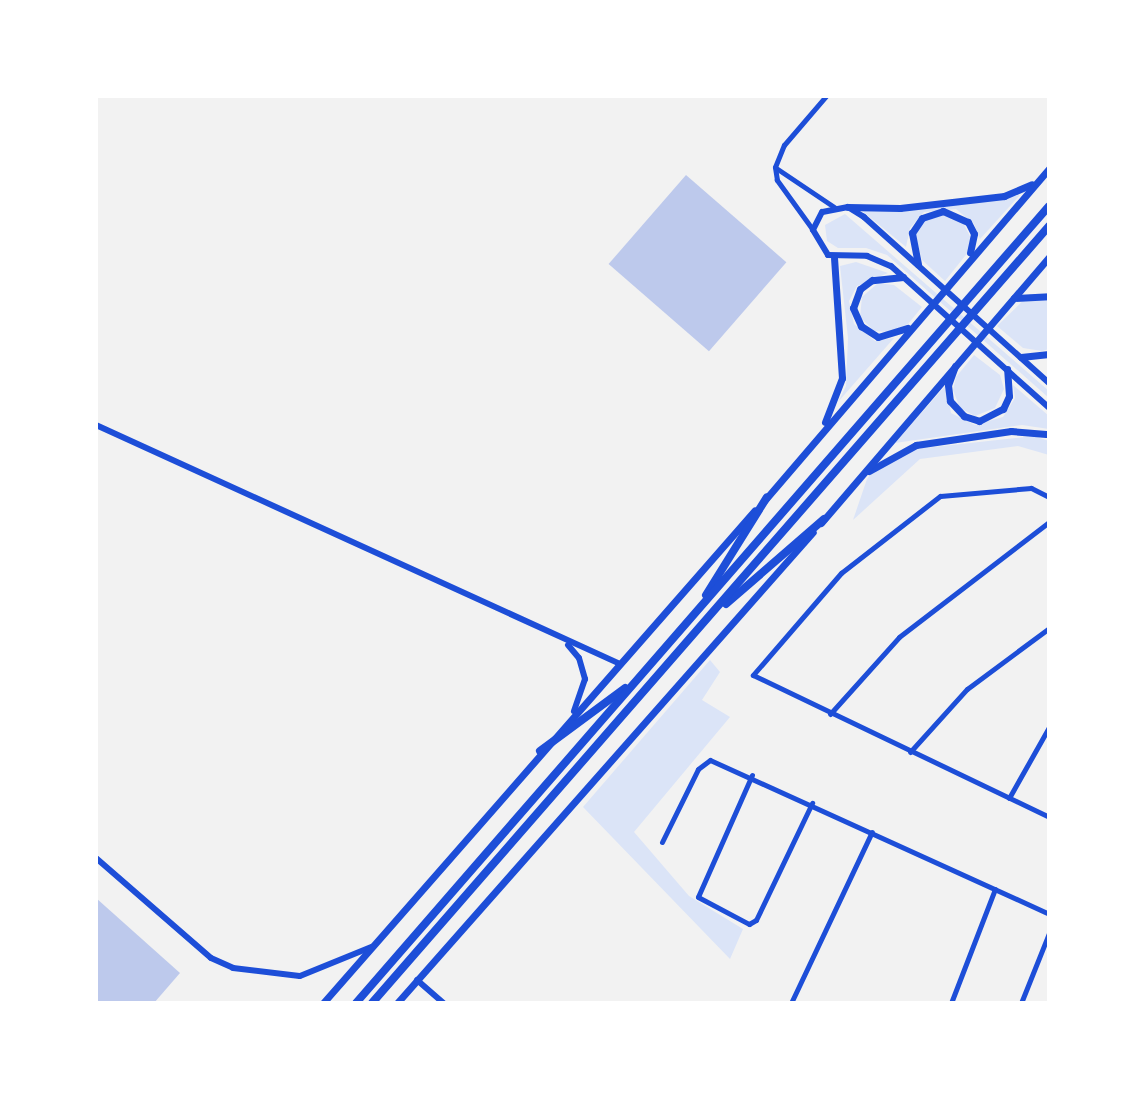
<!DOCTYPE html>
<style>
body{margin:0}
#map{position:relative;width:1145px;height:1099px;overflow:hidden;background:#f2f2f2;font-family:"Roboto Condensed",sans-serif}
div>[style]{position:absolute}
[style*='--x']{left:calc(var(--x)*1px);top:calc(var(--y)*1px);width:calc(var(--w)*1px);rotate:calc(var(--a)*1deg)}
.green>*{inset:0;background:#dbe4f7}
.building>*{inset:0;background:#bdc9ec;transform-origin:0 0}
.minor>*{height:5px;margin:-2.5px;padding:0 2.5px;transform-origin:2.5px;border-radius:2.5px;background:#1d4ed8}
.tertiary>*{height:6px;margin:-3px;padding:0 3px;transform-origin:3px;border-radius:3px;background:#1d4ed8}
.secondary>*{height:6px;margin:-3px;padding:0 3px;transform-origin:3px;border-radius:3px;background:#1d4ed8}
.primary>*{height:7px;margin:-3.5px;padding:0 3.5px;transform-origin:3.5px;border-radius:3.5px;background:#1d4ed8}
.trunk>*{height:8px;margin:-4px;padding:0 4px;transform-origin:4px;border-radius:4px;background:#1d4ed8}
span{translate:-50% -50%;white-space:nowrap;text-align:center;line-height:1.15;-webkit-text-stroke:8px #fff;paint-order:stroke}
.frame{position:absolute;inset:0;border:98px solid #fff;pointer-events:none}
</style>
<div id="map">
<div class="green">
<i style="clip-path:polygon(1020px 195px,980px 239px,974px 224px,956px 209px,924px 212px,910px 228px,906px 247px,861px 210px,904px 211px)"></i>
<i style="clip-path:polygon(940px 213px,963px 223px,971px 238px,969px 251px,945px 281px,922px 260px,915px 234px,923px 222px)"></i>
<i style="clip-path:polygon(845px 214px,1049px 391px,1049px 398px,887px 255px,866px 248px,838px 248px,827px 241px,825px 225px)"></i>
<i style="clip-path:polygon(856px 262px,888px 273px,857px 286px,849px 301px,854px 324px,875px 341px,894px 338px,838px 402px,846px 386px,848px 338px,840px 266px)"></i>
<i style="clip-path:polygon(878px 283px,894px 285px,922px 307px,908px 324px,888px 332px,874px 331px,860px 317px,862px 297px)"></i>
<i style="clip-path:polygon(1030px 294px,1049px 300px,1049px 349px,1042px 351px,1023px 348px,997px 326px)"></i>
<i style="clip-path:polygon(974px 355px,1000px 375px,1004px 389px,995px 408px,975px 416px,960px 408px,953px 390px,956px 377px)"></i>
<i style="clip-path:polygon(946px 385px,951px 413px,975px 425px,1003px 417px,1015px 398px,1013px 385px,1049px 416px,1049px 429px,1022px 425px,895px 443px)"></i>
<i style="clip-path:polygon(1034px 436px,1049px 441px,1049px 455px,1018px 446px,920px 459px,853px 520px,867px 479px,876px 468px,915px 449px)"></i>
<i style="clip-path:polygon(710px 660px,720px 672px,702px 700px,730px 717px,634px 832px,689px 896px,743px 929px,730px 959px,583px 807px)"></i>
</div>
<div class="building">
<i style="left:686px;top:175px;width:133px;height:118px;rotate:41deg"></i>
<i style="clip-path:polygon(96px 898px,180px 973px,154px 1003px,96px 1003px)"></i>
</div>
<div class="minor">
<i style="--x:776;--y:168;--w:70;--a:33.9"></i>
<i style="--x:813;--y:230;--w:62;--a:-125.8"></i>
<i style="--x:777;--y:180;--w:13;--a:-99"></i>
<i style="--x:775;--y:167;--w:24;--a:-68"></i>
<i style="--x:784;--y:145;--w:65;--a:-49.4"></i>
<i style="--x:1049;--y:497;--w:20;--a:-153"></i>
<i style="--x:1031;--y:488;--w:91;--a:175"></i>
<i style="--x:940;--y:496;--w:125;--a:142.1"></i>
<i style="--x:841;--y:573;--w:135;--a:130.8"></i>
<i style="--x:753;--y:675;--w:328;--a:25.6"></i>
<i style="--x:830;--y:714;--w:103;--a:-48.1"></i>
<i style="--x:899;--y:637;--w:189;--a:-37.5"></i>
<i style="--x:910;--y:752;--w:85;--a:-47.9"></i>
<i style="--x:967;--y:689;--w:102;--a:-36.6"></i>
<i style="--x:752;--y:775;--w:133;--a:113.9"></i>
<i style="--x:698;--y:897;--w:58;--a:27.9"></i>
<i style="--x:749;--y:924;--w:8;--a:-30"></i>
<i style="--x:756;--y:920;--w:130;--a:-64.4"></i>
<i style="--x:1009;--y:798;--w:81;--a:-60.6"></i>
<i style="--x:662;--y:842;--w:81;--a:-63.7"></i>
<i style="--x:698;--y:769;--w:15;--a:-37"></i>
<i style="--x:710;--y:760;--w:372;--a:24.4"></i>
<i style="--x:791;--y:1003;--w:189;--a:-64.7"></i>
<i style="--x:951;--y:1003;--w:122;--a:-68.9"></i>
<i style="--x:1021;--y:1003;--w:75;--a:-68.2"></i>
</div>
<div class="tertiary">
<i style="--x:96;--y:425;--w:574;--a:24.51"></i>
<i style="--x:568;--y:645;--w:17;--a:50"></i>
<i style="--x:579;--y:658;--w:22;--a:74"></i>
<i style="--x:585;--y:679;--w:34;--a:109"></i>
<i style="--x:96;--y:858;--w:152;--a:41"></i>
<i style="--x:211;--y:958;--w:24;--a:24"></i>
<i style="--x:233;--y:968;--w:67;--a:6.8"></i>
<i style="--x:300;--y:976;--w:77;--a:-22.2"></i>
<i style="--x:417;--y:980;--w:35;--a:41"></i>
</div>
<div class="secondary">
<i style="--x:1049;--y:383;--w:249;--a:-138.1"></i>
<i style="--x:864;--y:217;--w:19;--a:-148"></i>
<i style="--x:848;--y:207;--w:26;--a:169"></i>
<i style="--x:822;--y:212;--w:20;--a:117"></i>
<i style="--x:813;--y:230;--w:29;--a:59"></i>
<i style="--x:828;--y:255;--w:39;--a:1"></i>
<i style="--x:867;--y:256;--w:26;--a:23"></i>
<i style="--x:891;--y:266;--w:212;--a:41.9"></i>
</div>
<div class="primary">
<i style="--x:848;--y:207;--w:52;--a:1.1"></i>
<i style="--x:900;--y:208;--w:105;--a:-6.6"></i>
<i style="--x:1004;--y:196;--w:30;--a:-23"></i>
<i style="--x:918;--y:264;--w:32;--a:-101"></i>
<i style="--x:912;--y:233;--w:18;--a:-56"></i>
<i style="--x:922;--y:218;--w:22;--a:-18"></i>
<i style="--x:943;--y:211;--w:27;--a:24"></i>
<i style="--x:968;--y:222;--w:13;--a:63"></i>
<i style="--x:974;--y:234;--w:19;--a:102"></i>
<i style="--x:903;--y:277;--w:31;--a:174"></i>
<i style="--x:872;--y:280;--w:15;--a:143"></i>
<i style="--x:860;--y:289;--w:20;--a:110"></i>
<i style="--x:853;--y:308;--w:20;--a:66"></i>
<i style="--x:861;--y:326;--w:20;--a:33"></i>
<i style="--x:878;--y:337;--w:31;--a:-17"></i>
<i style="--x:1014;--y:298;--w:35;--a:-3"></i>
<i style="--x:1021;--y:357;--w:28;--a:-6"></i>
<i style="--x:955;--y:366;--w:20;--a:110"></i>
<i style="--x:948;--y:385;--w:16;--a:83"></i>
<i style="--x:950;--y:401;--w:21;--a:47"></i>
<i style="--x:964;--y:416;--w:16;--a:18"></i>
<i style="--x:979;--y:421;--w:27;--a:-27"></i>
<i style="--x:1003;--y:409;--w:14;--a:-65"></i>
<i style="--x:1009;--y:396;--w:27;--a:-94"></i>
<i style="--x:825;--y:422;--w:47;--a:-68.9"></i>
<i style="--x:842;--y:378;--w:120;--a:-93.8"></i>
<i style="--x:869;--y:471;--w:54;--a:-29"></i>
<i style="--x:916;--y:445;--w:96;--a:-8.4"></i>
<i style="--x:1011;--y:431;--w:38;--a:5"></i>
<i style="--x:764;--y:501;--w:438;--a:-49.4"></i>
<i style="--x:821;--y:523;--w:350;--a:-49.4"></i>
<i style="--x:323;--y:1003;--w:655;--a:-48.77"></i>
<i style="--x:397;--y:1003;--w:628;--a:-48.55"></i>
</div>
<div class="trunk">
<i style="--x:706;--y:595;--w:115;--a:-58.1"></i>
<i style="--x:726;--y:604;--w:130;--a:-40.9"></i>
<i style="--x:540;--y:751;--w:106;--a:-36.5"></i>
<i style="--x:356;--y:1003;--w:1056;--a:-48.99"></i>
<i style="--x:372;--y:1003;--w:1031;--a:-48.93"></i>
</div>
<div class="frame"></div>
</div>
